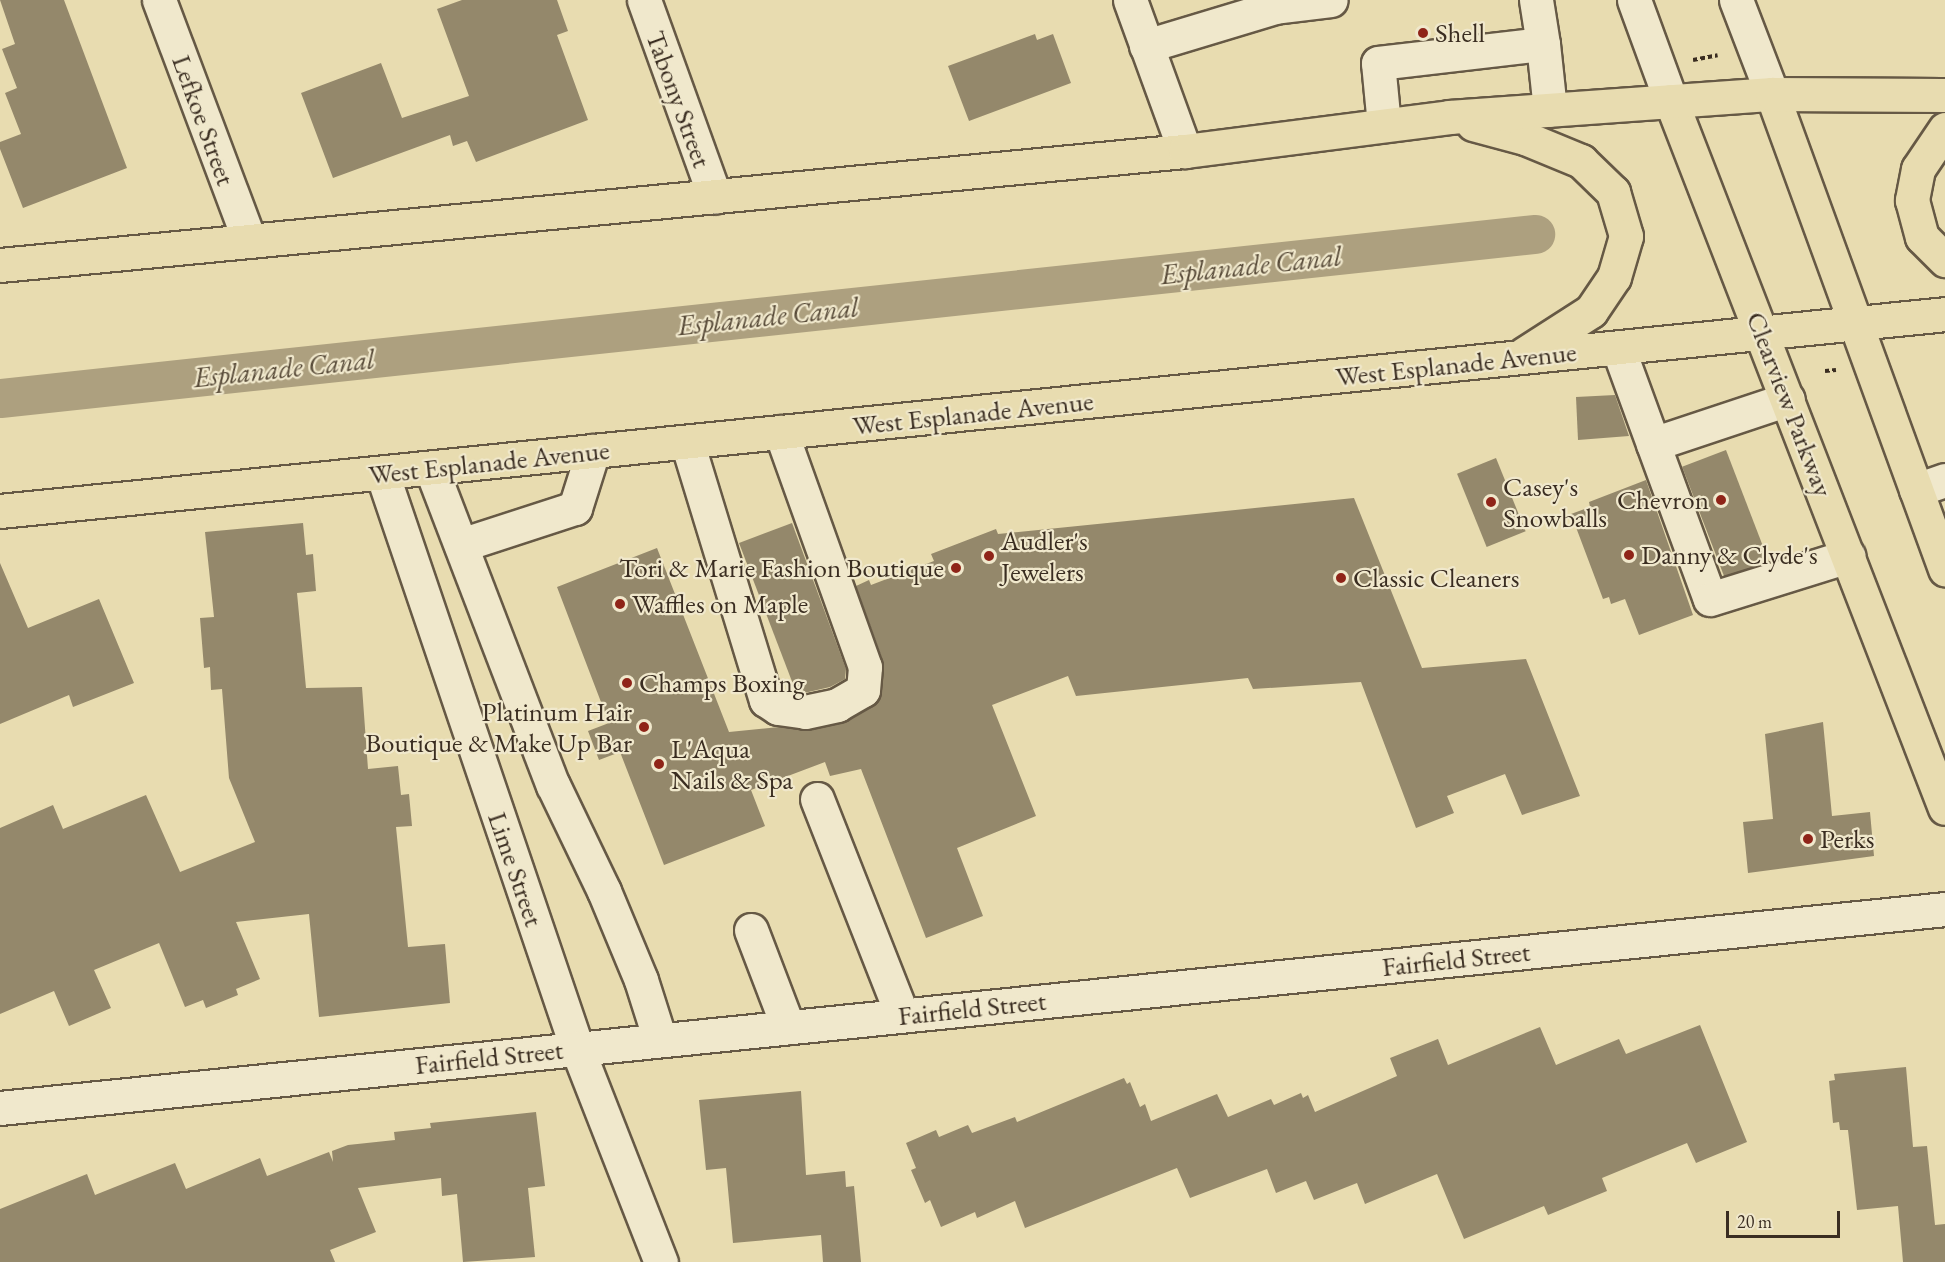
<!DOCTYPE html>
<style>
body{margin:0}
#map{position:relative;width:1945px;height:1262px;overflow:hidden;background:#e8dcb0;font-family:"EB Garamond",serif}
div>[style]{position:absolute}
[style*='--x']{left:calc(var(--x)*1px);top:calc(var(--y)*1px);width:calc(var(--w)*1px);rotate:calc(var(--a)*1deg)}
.canal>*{height:39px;margin:-19.5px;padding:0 19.5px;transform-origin:19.5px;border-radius:19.5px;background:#ada07f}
.building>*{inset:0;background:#94886b;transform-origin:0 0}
.path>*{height:4px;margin-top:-2px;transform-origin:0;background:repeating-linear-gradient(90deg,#3a2d21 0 4.5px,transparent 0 7.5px)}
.roads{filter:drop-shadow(2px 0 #665945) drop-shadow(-2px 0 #665945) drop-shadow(0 2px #665945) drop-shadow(0 -2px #665945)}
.minor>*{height:33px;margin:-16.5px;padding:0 16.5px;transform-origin:16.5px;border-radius:16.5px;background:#f0e8cc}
.major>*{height:33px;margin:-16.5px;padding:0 16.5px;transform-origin:16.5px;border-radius:16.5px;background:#e8dcb0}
.dots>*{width:16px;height:16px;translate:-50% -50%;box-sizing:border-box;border:3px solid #f0e8cc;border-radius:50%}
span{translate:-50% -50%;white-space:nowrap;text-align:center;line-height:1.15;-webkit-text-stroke:4.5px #f0e8cc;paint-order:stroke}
.poi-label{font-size:27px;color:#3a2d21}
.left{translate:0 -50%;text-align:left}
.right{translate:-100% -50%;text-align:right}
.street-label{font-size:27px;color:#3a2d21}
.water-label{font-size:28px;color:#574a38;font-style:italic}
.scale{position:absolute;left:1726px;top:1211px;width:114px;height:27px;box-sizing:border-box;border:3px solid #3a2d21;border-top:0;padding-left:8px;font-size:18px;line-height:21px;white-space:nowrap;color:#3a2d21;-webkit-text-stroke:4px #f0e8cc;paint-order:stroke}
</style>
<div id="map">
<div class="canal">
<i style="--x:0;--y:398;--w:1544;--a:-6.1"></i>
</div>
<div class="building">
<i style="clip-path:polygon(0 0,64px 0,127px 168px,23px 208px,0 149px,0 142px,21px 134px,5px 93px,17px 88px,2px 49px,15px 44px)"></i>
<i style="clip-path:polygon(462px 0,557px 0,568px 31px,557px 35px,588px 120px,476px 162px,467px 141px,453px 146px,450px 135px,333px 178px,301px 93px,381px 63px,402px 118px,469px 96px,437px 9px)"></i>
<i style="clip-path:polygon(1035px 34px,1037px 40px,1053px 34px,1071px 83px,969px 121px,948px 66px)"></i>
<i style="clip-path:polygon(1615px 395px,1629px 436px,1578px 440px,1576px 397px)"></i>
<i style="left:1726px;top:450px;width:119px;height:47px;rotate:69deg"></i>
<i style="left:1496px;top:458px;width:79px;height:42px;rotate:68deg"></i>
<i style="clip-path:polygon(1646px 480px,1693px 615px,1639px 635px,1625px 599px,1611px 604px,1609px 597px,1603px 599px,1571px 514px,1590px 507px,1589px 502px)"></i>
<i style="clip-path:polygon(1354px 498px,1422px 668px,1526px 659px,1580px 796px,1522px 815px,1505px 774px,1447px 796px,1454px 813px,1416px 828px,1361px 682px,1253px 689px,1248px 678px,1076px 696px,1068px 676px,992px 705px,1036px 816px,957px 848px,983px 916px,926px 938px,861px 769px,830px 776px,825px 762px,751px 790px,765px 826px,664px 865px,620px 752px,599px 760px,588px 731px,609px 723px,557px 587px,657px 548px,729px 732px,779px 727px,809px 730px,846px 721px,873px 706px,882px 692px,883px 661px,856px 586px,869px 580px,871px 585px,934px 561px,931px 554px,996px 529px,998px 534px)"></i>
<i style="clip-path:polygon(303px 523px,306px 555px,313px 554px,316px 591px,297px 593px,306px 688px,362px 687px,368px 769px,398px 766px,401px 795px,409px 794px,412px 826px,396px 827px,408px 947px,445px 944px,450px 1003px,319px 1017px,309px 914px,236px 922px,260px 979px,236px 989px,238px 995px,206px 1008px,203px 1000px,185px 1007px,159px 943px,94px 970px,111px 1008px,69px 1026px,54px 991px,0 1014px,0 828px,53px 805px,63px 829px,146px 795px,180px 872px,255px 842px,229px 778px,222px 689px,211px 690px,210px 667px,204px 668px,200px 618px,214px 617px,205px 532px)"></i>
<i style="clip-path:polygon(792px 523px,846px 669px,845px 679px,830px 687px,804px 693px,796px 692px,739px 543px)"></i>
<i style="clip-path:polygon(0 563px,28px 628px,99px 599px,134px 683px,73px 707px,69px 695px,0 724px)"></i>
<i style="clip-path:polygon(1823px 722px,1832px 816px,1870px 812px,1874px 856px,1748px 873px,1743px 822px,1773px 819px,1765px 734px)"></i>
<i style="clip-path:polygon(1700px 1025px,1747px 1142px,1696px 1163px,1687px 1143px,1602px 1178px,1607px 1191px,1548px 1215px,1544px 1206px,1464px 1239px,1437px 1174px,1365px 1204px,1357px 1183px,1314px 1200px,1306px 1181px,1276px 1193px,1267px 1169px,1190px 1198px,1177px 1168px,1025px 1228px,1015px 1201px,977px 1218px,975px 1212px,941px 1227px,930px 1200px,925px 1203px,911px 1170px,916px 1168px,906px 1143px,936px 1130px,939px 1137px,968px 1125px,972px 1133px,1015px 1117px,1017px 1122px,1124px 1078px,1127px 1084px,1130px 1082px,1140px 1107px,1145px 1104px,1151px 1121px,1217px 1094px,1228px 1117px,1271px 1099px,1274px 1105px,1301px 1093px,1303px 1098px,1308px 1095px,1315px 1112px,1397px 1076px,1390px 1058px,1438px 1039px,1448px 1065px,1540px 1027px,1556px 1065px,1619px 1039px,1626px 1054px)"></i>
<i style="clip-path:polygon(1906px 1067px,1913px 1147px,1927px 1146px,1935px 1225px,1945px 1224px,1945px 1262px,1903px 1262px,1898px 1206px,1857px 1210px,1848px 1130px,1840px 1130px,1839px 1122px,1833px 1123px,1829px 1081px,1835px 1080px,1834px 1074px)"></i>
<i style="clip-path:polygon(801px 1091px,806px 1175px,845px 1171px,846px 1187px,854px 1186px,861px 1262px,823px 1262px,821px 1235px,733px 1243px,726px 1168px,706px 1170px,699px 1100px)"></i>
<i style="clip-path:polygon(536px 1112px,545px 1186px,528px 1188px,535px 1257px,463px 1262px,457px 1194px,442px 1196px,441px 1178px,358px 1188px,376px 1232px,330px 1250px,335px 1262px,0 1262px,0 1209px,87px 1174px,95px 1195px,175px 1163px,186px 1189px,260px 1158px,267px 1176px,329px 1152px,333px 1162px,332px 1151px,348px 1145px,395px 1140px,394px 1132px,431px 1128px,430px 1123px)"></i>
</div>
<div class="path">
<i style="--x:1693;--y:60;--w:25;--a:-11"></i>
<i style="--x:1825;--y:371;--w:11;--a:-5"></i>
</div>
<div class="roads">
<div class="minor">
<i style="--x:159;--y:0;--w:256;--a:69.4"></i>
<i style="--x:644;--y:0;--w:209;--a:70.2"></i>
<i style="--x:1130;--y:0;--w:161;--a:70"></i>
<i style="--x:1536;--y:0;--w:45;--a:81"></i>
<i style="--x:1634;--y:0;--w:108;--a:69.9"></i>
<i style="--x:1736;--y:0;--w:101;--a:69"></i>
<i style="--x:1146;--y:46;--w:135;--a:-16.8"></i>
<i style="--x:1275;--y:7;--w:56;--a:-7.1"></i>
<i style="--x:1384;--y:125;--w:62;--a:-95.5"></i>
<i style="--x:1378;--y:63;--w:166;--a:-6.6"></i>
<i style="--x:1543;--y:44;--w:66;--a:83.9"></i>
<i style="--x:1618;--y:348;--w:267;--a:69.9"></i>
<i style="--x:1710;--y:599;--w:145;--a:-17.3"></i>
<i style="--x:687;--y:442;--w:270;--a:73"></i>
<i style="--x:766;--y:700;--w:14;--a:34"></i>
<i style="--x:778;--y:708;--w:27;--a:8"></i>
<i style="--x:805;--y:712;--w:33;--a:-12"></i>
<i style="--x:837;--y:705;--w:30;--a:-30"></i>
<i style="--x:863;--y:690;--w:23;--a:-85"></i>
<i style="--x:865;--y:667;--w:250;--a:-109.7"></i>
<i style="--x:1653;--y:444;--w:142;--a:-18.4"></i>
<i style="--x:431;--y:468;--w:340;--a:69"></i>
<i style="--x:553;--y:785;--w:118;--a:64.3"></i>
<i style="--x:604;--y:891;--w:96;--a:67.4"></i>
<i style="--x:641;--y:980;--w:63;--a:72.4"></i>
<i style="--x:382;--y:473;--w:607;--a:71.27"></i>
<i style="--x:577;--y:1048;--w:230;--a:68.6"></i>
<i style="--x:1916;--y:490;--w:31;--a:-19"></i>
<i style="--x:461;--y:545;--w:120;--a:-18"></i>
<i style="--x:575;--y:508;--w:60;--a:-72.5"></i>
<i style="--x:817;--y:799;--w:232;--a:68.5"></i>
<i style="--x:751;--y:930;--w:104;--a:69.1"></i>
<i style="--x:0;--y:1108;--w:1955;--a:-5.84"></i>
</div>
<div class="major">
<i style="--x:1772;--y:94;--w:506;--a:69.99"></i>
<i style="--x:1671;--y:101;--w:758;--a:68.82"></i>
<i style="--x:1473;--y:124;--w:54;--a:15.1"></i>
<i style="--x:1525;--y:138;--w:61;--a:22.3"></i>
<i style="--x:1581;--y:161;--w:45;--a:44.1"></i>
<i style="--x:1613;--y:192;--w:46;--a:73.5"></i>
<i style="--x:1626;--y:236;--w:43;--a:106.3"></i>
<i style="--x:1614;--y:277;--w:41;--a:124.1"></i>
<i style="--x:1591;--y:311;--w:80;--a:147.3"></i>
<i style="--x:1945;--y:129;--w:48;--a:124"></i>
<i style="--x:1918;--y:169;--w:32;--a:101"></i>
<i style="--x:1912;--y:200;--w:38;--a:75"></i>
<i style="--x:1922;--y:237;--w:33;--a:45"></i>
<i style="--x:0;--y:265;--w:1190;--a:-5.5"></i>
<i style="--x:1185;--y:151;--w:266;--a:-7.3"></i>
<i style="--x:1449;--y:117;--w:324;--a:-4.1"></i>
<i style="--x:1772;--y:94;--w:173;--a:0.3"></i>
<i style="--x:0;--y:511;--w:1955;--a:-5.78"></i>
</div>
</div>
<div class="dots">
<i style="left:1423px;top:33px;background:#8f2418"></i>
<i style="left:1721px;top:500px;background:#8f2418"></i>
<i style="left:1491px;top:502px;background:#8f2418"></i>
<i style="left:1629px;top:555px;background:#8f2418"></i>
<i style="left:989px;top:556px;background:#8f2418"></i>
<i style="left:956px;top:568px;background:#8f2418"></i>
<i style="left:1341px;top:578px;background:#8f2418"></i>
<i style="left:620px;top:604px;background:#8f2418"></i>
<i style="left:627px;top:683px;background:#8f2418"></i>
<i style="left:644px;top:727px;background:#8f2418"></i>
<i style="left:659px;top:764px;background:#8f2418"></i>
<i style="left:1808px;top:839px;background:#8f2418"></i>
</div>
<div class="poi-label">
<span class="left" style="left:1435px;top:33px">Shell</span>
<span class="left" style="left:1503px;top:502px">Casey's<br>Snowballs</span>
<span class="right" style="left:1709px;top:500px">Chevron</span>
<span class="left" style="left:1001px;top:556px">Audler's<br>Jewelers</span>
<span class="left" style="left:1641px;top:555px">Danny &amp; Clyde's</span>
<span class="right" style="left:944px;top:568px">Tori &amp; Marie Fashion Boutique</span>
<span class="left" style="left:1353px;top:578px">Classic Cleaners</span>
<span class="left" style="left:632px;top:604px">Waffles on Maple</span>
<span class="left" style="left:639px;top:683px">Champs Boxing</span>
<span class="right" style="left:632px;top:727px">Platinum Hair<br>Boutique &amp; Make Up Bar</span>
<span class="left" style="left:671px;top:764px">L'Aqua<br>Nails &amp; Spa</span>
<span class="left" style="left:1820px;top:839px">Perks</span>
</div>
<div class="street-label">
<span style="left:679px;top:99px;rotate:70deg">Tabony Street</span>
<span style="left:204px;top:120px;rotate:70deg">Lefkoe Street</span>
<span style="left:1456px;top:364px;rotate:-6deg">West Esplanade Avenue</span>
<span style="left:1790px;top:404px;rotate:69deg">Clearview Parkway</span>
<span style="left:973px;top:413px;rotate:-6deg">West Esplanade Avenue</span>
<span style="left:489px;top:462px;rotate:-6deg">West Esplanade Avenue</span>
<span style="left:516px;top:869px;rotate:71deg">Lime Street</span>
<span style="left:1456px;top:959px;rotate:-6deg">Fairfield Street</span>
<span style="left:972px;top:1008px;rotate:-6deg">Fairfield Street</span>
<span style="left:489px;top:1057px;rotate:-6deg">Fairfield Street</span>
</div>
<div class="water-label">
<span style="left:1251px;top:265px;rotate:-6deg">Esplanade Canal</span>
<span style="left:768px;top:316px;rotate:-6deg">Esplanade Canal</span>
<span style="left:284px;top:368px;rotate:-6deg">Esplanade Canal</span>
</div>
<div class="scale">20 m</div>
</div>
